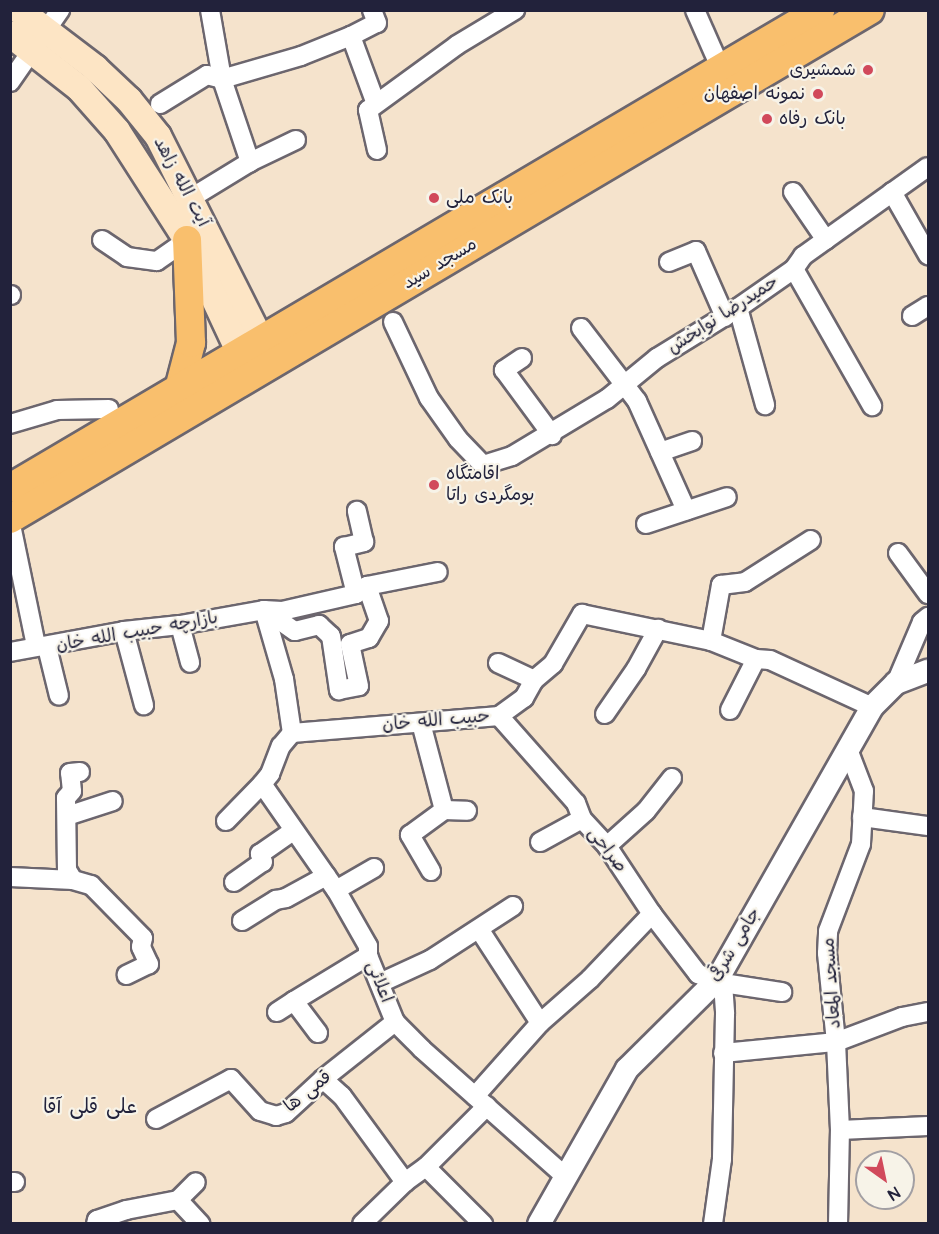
<!DOCTYPE html>
<meta charset="utf-8">
<style>
body{margin:0}
#map{position:relative;width:939px;height:1234px;overflow:hidden;background:#f5e3cc;font-family:"Architects Daughter","Playpen Sans Arabic",sans-serif}
div>[style]{position:absolute}
[style*='--x']{left:calc(var(--x)*1px);top:calc(var(--y)*1px);width:calc(var(--w)*1px);rotate:calc(var(--a)*1deg)}
.roads{filter:drop-shadow(2px 0 #6c666e) drop-shadow(-2px 0 #6c666e) drop-shadow(0 2px #6c666e) drop-shadow(0 -2px #6c666e)}
.minor>*{height:18px;margin:-9px;padding:0 9px;transform-origin:9px;border-radius:9px;background:#fff}
.tertiary>*{height:22px;margin:-11px;padding:0 11px;transform-origin:11px;border-radius:11px;background:#fff}
.secondary>*{height:26px;margin:-13px;padding:0 13px;transform-origin:13px;border-radius:13px;background:#fde5c5}
.primary>*{height:28px;margin:-14px;padding:0 14px;transform-origin:14px;border-radius:14px;background:#f9bf6d}
.dots>*{width:16px;height:16px;translate:-50% -50%;box-sizing:border-box;border:3px solid #f7f3e8;border-radius:50%}
span{translate:-50% -50%;white-space:nowrap;text-align:center;line-height:1.15;-webkit-text-stroke:4.5px #f7f3e8;paint-order:stroke}
.poi-label{font-size:18px;color:#22223b}
.right{translate:-100% -50%;text-align:right}
.left{translate:0 -50%;text-align:left}
.street-label{font-size:18px;color:#22223b}
.neighbourhood-label{font-size:20px;color:#22223b}
.frame{position:absolute;inset:0;border:12px solid #22223b;pointer-events:none}
.north{position:absolute;left:855px;top:1150px;width:60px;height:60px;box-sizing:border-box;background:#f7f3e8;border:2px solid #a29fa3;border-radius:50%;rotate:147deg;font-size:16px;font-weight:700;line-height:24px;text-align:center;color:#22223b}
.north::after{content:'';display:block;margin:auto;width:21px;height:27px;background:#d1495b;clip-path:polygon(50% 0,100% 100%,50% 72%,0 100%)}
</style>
<div id="map">
<div class="roads">
<div class="minor">
<i style="--x:210;--y:10;--w:70;--a:80.1"></i>
<i style="--x:222;--y:79;--w:88;--a:71.4"></i>
<i style="--x:695;--y:10;--w:64;--a:66.2"></i>
<i style="--x:351;--y:36;--w:72;--a:69.8"></i>
<i style="--x:10;--y:82;--w:88;--a:-55.2"></i>
<i style="--x:160;--y:104;--w:55;--a:-31.7"></i>
<i style="--x:207;--y:75;--w:16;--a:15"></i>
<i style="--x:222;--y:79;--w:82;--a:-16.2"></i>
<i style="--x:301;--y:56;--w:54;--a:-21.8"></i>
<i style="--x:351;--y:36;--w:29;--a:-27"></i>
<i style="--x:377;--y:23;--w:14;--a:-111"></i>
<i style="--x:377;--y:150;--w:41;--a:-102.7"></i>
<i style="--x:368;--y:110;--w:110;--a:-36.1"></i>
<i style="--x:457;--y:45;--w:68;--a:-31.1"></i>
<i style="--x:793;--y:192;--w:58;--a:55.5"></i>
<i style="--x:892;--y:192;--w:73;--a:60.3"></i>
<i style="--x:191;--y:198;--w:69;--a:-31.4"></i>
<i style="--x:250;--y:162;--w:51;--a:-25.6"></i>
<i style="--x:102;--y:240;--w:30;--a:34"></i>
<i style="--x:127;--y:257;--w:30;--a:8"></i>
<i style="--x:157;--y:261;--w:37;--a:-35"></i>
<i style="--x:669;--y:262;--w:29;--a:-22"></i>
<i style="--x:696;--y:251;--w:72;--a:66.3"></i>
<i style="--x:794;--y:269;--w:158;--a:60.3"></i>
<i style="--x:10;--y:295;--w:1;--a:0"></i>
<i style="--x:738;--y:308;--w:101;--a:74.4"></i>
<i style="--x:912;--y:316;--w:19;--a:-32"></i>
<i style="--x:393;--y:322;--w:84;--a:64.7"></i>
<i style="--x:429;--y:398;--w:50;--a:54.7"></i>
<i style="--x:458;--y:439;--w:36;--a:46"></i>
<i style="--x:483;--y:465;--w:30;--a:-17"></i>
<i style="--x:512;--y:456;--w:111;--a:-31"></i>
<i style="--x:607;--y:399;--w:65;--a:-39.4"></i>
<i style="--x:657;--y:358;--w:95;--a:-31.7"></i>
<i style="--x:738;--y:308;--w:68;--a:-34.9"></i>
<i style="--x:794;--y:269;--w:16;--a:-55"></i>
<i style="--x:803;--y:256;--w:153;--a:-35.5"></i>
<i style="--x:581;--y:328;--w:92;--a:52.5"></i>
<i style="--x:637;--y:401;--w:120;--a:65.8"></i>
<i style="--x:522;--y:358;--w:22;--a:146"></i>
<i style="--x:504;--y:370;--w:81;--a:53.6"></i>
<i style="--x:10;--y:424;--w:49;--a:-16.6"></i>
<i style="--x:57;--y:410;--w:52;--a:-1.1"></i>
<i style="--x:660;--y:452;--w:34;--a:-19"></i>
<i style="--x:10;--y:520;--w:129;--a:78.3"></i>
<i style="--x:646;--y:524;--w:85;--a:-18.4"></i>
<i style="--x:898;--y:553;--w:51;--a:53.8"></i>
<i style="--x:356;--y:594;--w:49;--a:-104.3"></i>
<i style="--x:344;--y:547;--w:21;--a:-14"></i>
<i style="--x:364;--y:542;--w:32;--a:-103"></i>
<i style="--x:264;--y:610;--w:72;--a:73.8"></i>
<i style="--x:284;--y:679;--w:55;--a:81.6"></i>
<i style="--x:266;--y:611;--w:35;--a:35"></i>
<i style="--x:295;--y:631;--w:25;--a:-14"></i>
<i style="--x:319;--y:625;--w:16;--a:43"></i>
<i style="--x:331;--y:636;--w:55;--a:81.6"></i>
<i style="--x:339;--y:690;--w:20;--a:-11"></i>
<i style="--x:359;--y:686;--w:43;--a:-102.1"></i>
<i style="--x:350;--y:644;--w:20;--a:-18"></i>
<i style="--x:369;--y:638;--w:20;--a:-60"></i>
<i style="--x:379;--y:621;--w:37;--a:-109"></i>
<i style="--x:180;--y:625;--w:39;--a:75"></i>
<i style="--x:124;--y:631;--w:77;--a:74.9"></i>
<i style="--x:711;--y:641;--w:57;--a:-79.9"></i>
<i style="--x:721;--y:585;--w:24;--a:-7"></i>
<i style="--x:745;--y:582;--w:78;--a:-32.5"></i>
<i style="--x:47;--y:647;--w:50;--a:76.2"></i>
<i style="--x:10;--y:652;--w:116;--a:-10.4"></i>
<i style="--x:124;--y:631;--w:56;--a:-6.1"></i>
<i style="--x:180;--y:625;--w:85;--a:-10.1"></i>
<i style="--x:264;--y:610;--w:18;--a:3"></i>
<i style="--x:282;--y:611;--w:76;--a:-12.9"></i>
<i style="--x:356;--y:594;--w:14;--a:-36"></i>
<i style="--x:367;--y:586;--w:72;--a:-11.2"></i>
<i style="--x:498;--y:663;--w:40;--a:25"></i>
<i style="--x:896;--y:683;--w:66;--a:-66.9"></i>
<i style="--x:922;--y:622;--w:8;--a:-40"></i>
<i style="--x:730;--y:710;--w:57;--a:-63"></i>
<i style="--x:605;--y:714;--w:55;--a:-55.4"></i>
<i style="--x:636;--y:669;--w:46;--a:-61.2"></i>
<i style="--x:499;--y:716;--w:116;--a:48.5"></i>
<i style="--x:576;--y:803;--w:17;--a:69"></i>
<i style="--x:582;--y:819;--w:37;--a:47"></i>
<i style="--x:607;--y:846;--w:82;--a:56.5"></i>
<i style="--x:652;--y:914;--w:76;--a:52.5"></i>
<i style="--x:698;--y:974;--w:27;--a:20"></i>
<i style="--x:723;--y:983;--w:31;--a:86"></i>
<i style="--x:725;--y:1014;--w:145;--a:91.2"></i>
<i style="--x:722;--y:1159;--w:66;--a:97.9"></i>
<i style="--x:421;--y:723;--w:90;--a:75.2"></i>
<i style="--x:444;--y:810;--w:23;--a:2"></i>
<i style="--x:67;--y:816;--w:48;--a:-18.1"></i>
<i style="--x:862;--y:817;--w:67;--a:7.8"></i>
<i style="--x:226;--y:821;--w:52;--a:-45.8"></i>
<i style="--x:540;--y:842;--w:48;--a:-28.7"></i>
<i style="--x:607;--y:846;--w:52;--a:-41.9"></i>
<i style="--x:646;--y:811;--w:42;--a:-51.8"></i>
<i style="--x:431;--y:871;--w:42;--a:-120.3"></i>
<i style="--x:410;--y:835;--w:42;--a:-36.3"></i>
<i style="--x:10;--y:877;--w:63;--a:2.7"></i>
<i style="--x:73;--y:880;--w:19;--a:16"></i>
<i style="--x:91;--y:885;--w:74;--a:45.5"></i>
<i style="--x:143;--y:938;--w:9;--a:103"></i>
<i style="--x:141;--y:947;--w:19;--a:65"></i>
<i style="--x:149;--y:964;--w:25;--a:154"></i>
<i style="--x:73;--y:880;--w:12;--a:-121"></i>
<i style="--x:67;--y:870;--w:72;--a:-90.8"></i>
<i style="--x:66;--y:798;--w:9;--a:-49"></i>
<i style="--x:72;--y:791;--w:18;--a:-96"></i>
<i style="--x:70;--y:773;--w:10;--a:-6"></i>
<i style="--x:234;--y:882;--w:35;--a:-35"></i>
<i style="--x:263;--y:862;--w:9;--a:-111"></i>
<i style="--x:260;--y:854;--w:40;--a:-34.9"></i>
<i style="--x:336;--y:890;--w:44;--a:-30.1"></i>
<i style="--x:242;--y:921;--w:40;--a:-32"></i>
<i style="--x:276;--y:900;--w:10;--a:-11"></i>
<i style="--x:286;--y:898;--w:46;--a:-28.8"></i>
<i style="--x:479;--y:929;--w:112;--a:57"></i>
<i style="--x:380;--y:983;--w:55;--a:-24.7"></i>
<i style="--x:430;--y:960;--w:99;--a:-33"></i>
<i style="--x:723;--y:983;--w:60;--a:8.7"></i>
<i style="--x:277;--y:1012;--w:20;--a:-33"></i>
<i style="--x:318;--y:1033;--w:40;--a:-127"></i>
<i style="--x:294;--y:1001;--w:87;--a:-31.3"></i>
<i style="--x:723;--y:1053;--w:114;--a:-5.6"></i>
<i style="--x:836;--y:1042;--w:71;--a:-20.7"></i>
<i style="--x:902;--y:1017;--w:26;--a:-11"></i>
<i style="--x:323;--y:1079;--w:25;--a:42"></i>
<i style="--x:342;--y:1096;--w:107;--a:53.8"></i>
<i style="--x:475;--y:1096;--w:98;--a:-48.3"></i>
<i style="--x:540;--y:1023;--w:67;--a:-41.3"></i>
<i style="--x:590;--y:979;--w:90;--a:-46.4"></i>
<i style="--x:156;--y:1119;--w:85;--a:-28.1"></i>
<i style="--x:231;--y:1079;--w:43;--a:47.8"></i>
<i style="--x:260;--y:1111;--w:17;--a:17"></i>
<i style="--x:276;--y:1116;--w:10;--a:-17"></i>
<i style="--x:286;--y:1113;--w:50;--a:-42.6"></i>
<i style="--x:323;--y:1079;--w:92;--a:-38.4"></i>
<i style="--x:840;--y:1130;--w:88;--a:-2.6"></i>
<i style="--x:426;--y:1167;--w:81;--a:45"></i>
<i style="--x:566;--y:1177;--w:193;--a:-138.4"></i>
<i style="--x:422;--y:1049;--w:38;--a:-135"></i>
<i style="--x:395;--y:1022;--w:71;--a:-112.2"></i>
<i style="--x:368;--y:956;--w:10;--a:-90"></i>
<i style="--x:368;--y:946;--w:64;--a:-119.7"></i>
<i style="--x:336;--y:890;--w:129;--a:-124.9"></i>
<i style="--x:262;--y:784;--w:13;--a:-51"></i>
<i style="--x:270;--y:774;--w:30;--a:-69"></i>
<i style="--x:281;--y:746;--w:17;--a:-50"></i>
<i style="--x:292;--y:733;--w:208;--a:-4.7"></i>
<i style="--x:499;--y:716;--w:31;--a:-36"></i>
<i style="--x:524;--y:698;--w:21;--a:-61"></i>
<i style="--x:534;--y:680;--w:25;--a:-40"></i>
<i style="--x:553;--y:664;--w:58;--a:-59.9"></i>
<i style="--x:582;--y:614;--w:132;--a:11.8"></i>
<i style="--x:711;--y:641;--w:48;--a:21.8"></i>
<i style="--x:756;--y:659;--w:14;--a:4"></i>
<i style="--x:770;--y:660;--w:112;--a:24.7"></i>
<i style="--x:10;--y:1182;--w:5;--a:0"></i>
<i style="--x:178;--y:1200;--w:25;--a:-45"></i>
<i style="--x:96;--y:1224;--w:4;--a:-76"></i>
<i style="--x:97;--y:1220;--w:31;--a:-19"></i>
<i style="--x:126;--y:1210;--w:53;--a:-10.9"></i>
<i style="--x:178;--y:1200;--w:33;--a:47"></i>
<i style="--x:362;--y:1224;--w:60;--a:-44.3"></i>
<i style="--x:405;--y:1182;--w:26;--a:-36"></i>
<i style="--x:426;--y:1167;--w:86;--a:-45"></i>
<i style="--x:838;--y:1224;--w:94;--a:-88.8"></i>
<i style="--x:840;--y:1130;--w:88;--a:-92.6"></i>
<i style="--x:836;--y:1042;--w:89;--a:-95.8"></i>
<i style="--x:827;--y:953;--w:22;--a:-87"></i>
<i style="--x:828;--y:931;--w:93;--a:-69.2"></i>
<i style="--x:861;--y:844;--w:53;--a:-86.8"></i>
<i style="--x:864;--y:791;--w:42;--a:-111"></i>
</div>
<div class="tertiary">
<i style="--x:539;--y:1224;--w:178;--a:-60.4"></i>
<i style="--x:627;--y:1069;--w:127;--a:-44.7"></i>
<i style="--x:717;--y:980;--w:314;--a:-60.4"></i>
<i style="--x:872;--y:707;--w:34;--a:-45"></i>
<i style="--x:896;--y:683;--w:34;--a:-21"></i>
</div>
<div class="secondary">
<i style="--x:19;--y:10;--w:96;--a:37.3"></i>
<i style="--x:95;--y:68;--w:47;--a:43.3"></i>
<i style="--x:129;--y:100;--w:46;--a:51.1"></i>
<i style="--x:158;--y:136;--w:250;--a:63.3"></i>
<i style="--x:10;--y:34;--w:88;--a:38"></i>
<i style="--x:79;--y:88;--w:57;--a:48.5"></i>
<i style="--x:117;--y:131;--w:130;--a:57.3"></i>
<i style="--x:187;--y:240;--w:144;--a:64.9"></i>
</div>
<div class="primary">
<i style="--x:179;--y:389;--w:48;--a:-75.4"></i>
<i style="--x:191;--y:343;--w:103;--a:-92.2"></i>
<i style="--x:10;--y:488;--w:941;--a:-30.55"></i>
<i style="--x:10;--y:519;--w:999;--a:-30.62"></i>
</div>
</div>
<div class="dots">
<i style="left:868px;top:70px;background:#d1495b"></i>
<i style="left:818px;top:94px;background:#d1495b"></i>
<i style="left:767px;top:119px;background:#d1495b"></i>
<i style="left:434px;top:198px;background:#d1495b"></i>
<i style="left:434px;top:485px;background:#d1495b"></i>
</div>
<div class="poi-label">
<span class="right" style="left:856px;top:70px">شمشیری</span>
<span class="right" style="left:806px;top:94px">نمونه اصفهان</span>
<span class="left" style="left:779px;top:119px">بانک رفاه</span>
<span class="left" style="left:446px;top:198px">بانک ملی</span>
<span class="left" style="left:446px;top:485px">اقامتگاه<br>بومگردی راتا</span>
</div>
<div class="street-label">
<span style="left:181px;top:182px;rotate:62deg">آیت الله زاهد</span>
<span style="left:440px;top:264px;rotate:-31deg">مسجد سید</span>
<span style="left:723px;top:315px;rotate:-33deg">حمیدرضا نوابخش</span>
<span style="left:137px;top:632px;rotate:-10deg">بازارچه حبیب الله خان</span>
<span style="left:436px;top:721px;rotate:-5deg">حبیب الله خان</span>
<span style="left:607px;top:850px;rotate:52deg">صراحی</span>
<span style="left:735px;top:945px;rotate:-59deg">جامی شرقی</span>
<span style="left:379px;top:982px;rotate:68deg">اعلائی</span>
<span style="left:832px;top:983px;rotate:-94deg">مسجد المعاد</span>
<span style="left:308px;top:1092px;rotate:-39deg">قمی ها</span>
</div>
<div class="neighbourhood-label">
<span style="left:90px;top:1107px">علی قلی آقا</span>
</div>
<div class="frame"></div>
<div class="north">N</div>
</div>
